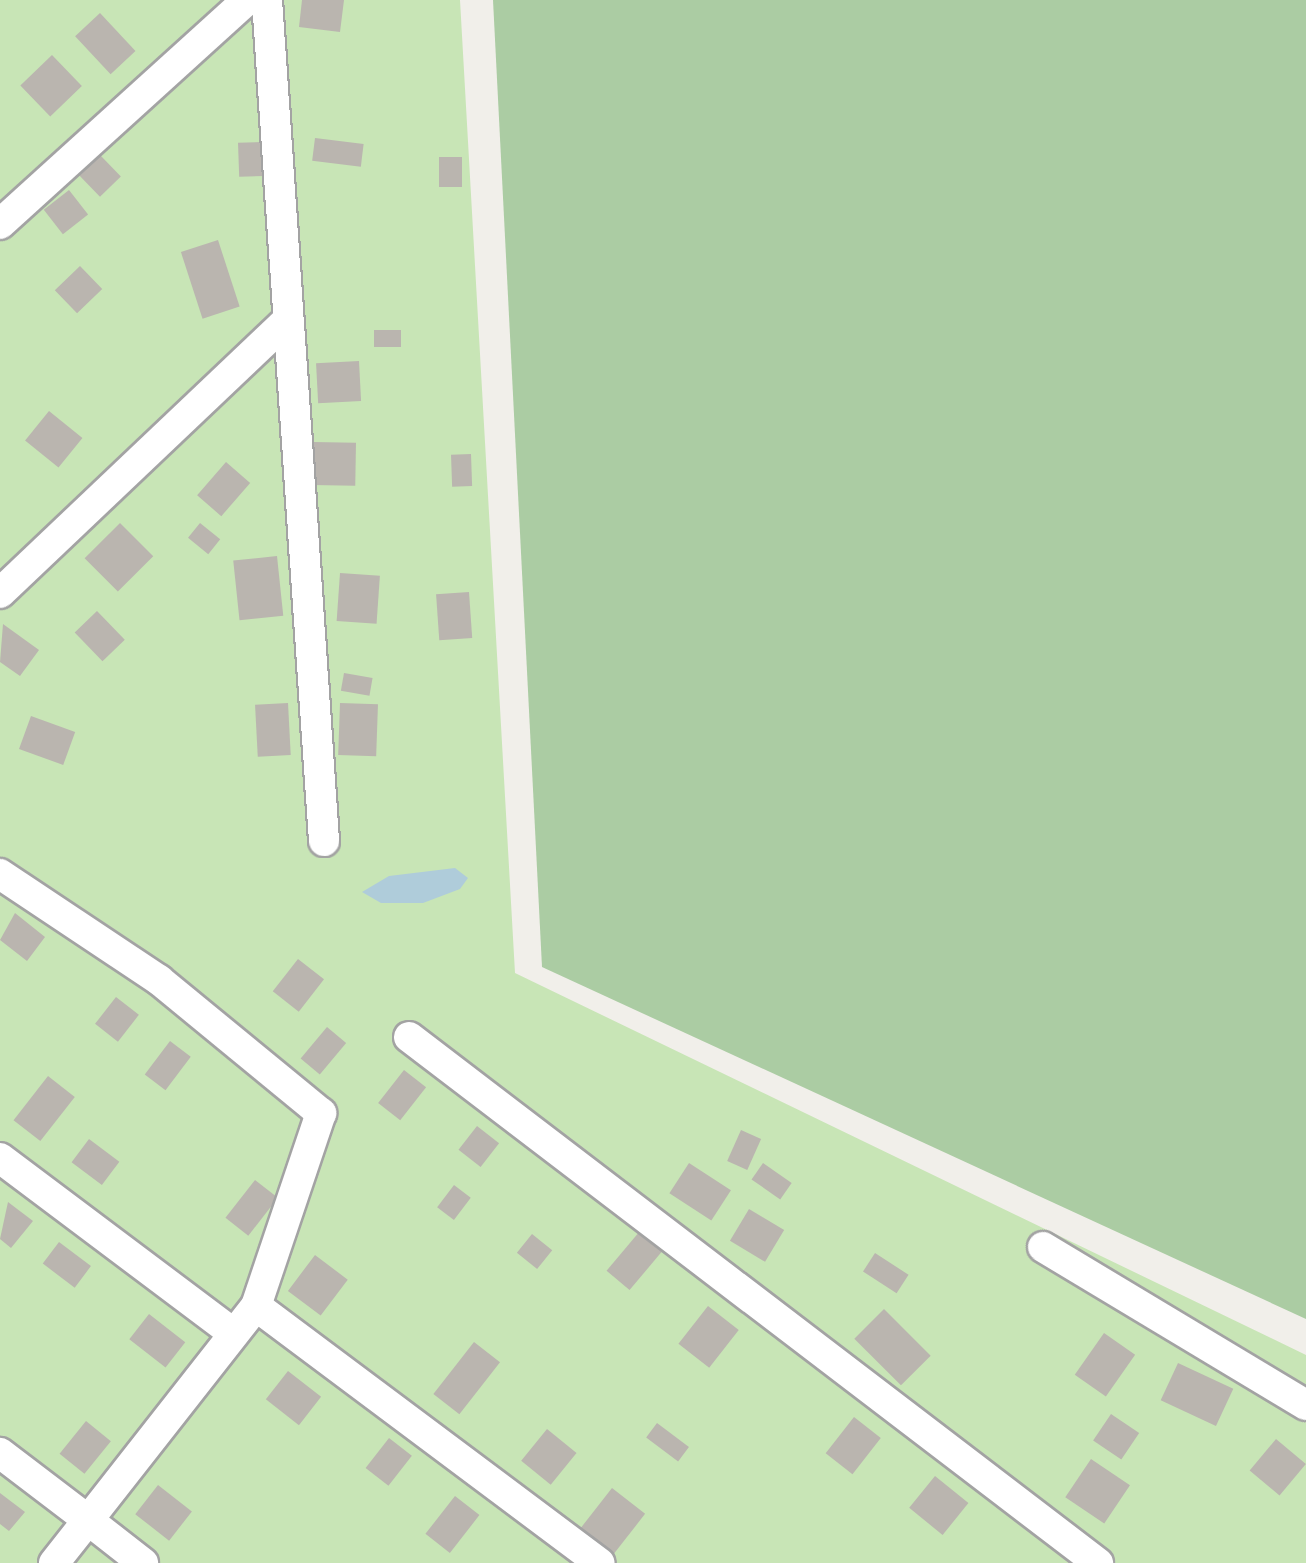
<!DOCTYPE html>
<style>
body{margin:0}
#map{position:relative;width:1306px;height:1563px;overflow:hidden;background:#f1efea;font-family:Commissioner,sans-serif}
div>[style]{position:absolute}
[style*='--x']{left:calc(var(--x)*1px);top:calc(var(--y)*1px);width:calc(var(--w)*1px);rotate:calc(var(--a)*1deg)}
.grass>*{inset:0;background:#c8e5b6}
.forest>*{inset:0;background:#abcca3}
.water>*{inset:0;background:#afccda}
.building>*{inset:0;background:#bab5af;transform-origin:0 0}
.roads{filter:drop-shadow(2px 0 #a3a3a3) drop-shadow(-2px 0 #a3a3a3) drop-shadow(0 2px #a3a3a3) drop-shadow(0 -2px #a3a3a3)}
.street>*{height:30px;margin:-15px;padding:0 15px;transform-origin:15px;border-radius:15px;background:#fff}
span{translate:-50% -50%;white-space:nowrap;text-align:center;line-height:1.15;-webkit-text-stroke:8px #fff;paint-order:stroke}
</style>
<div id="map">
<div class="grass">
<i style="clip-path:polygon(0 0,460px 0,515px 973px,1306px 1355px,1306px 1563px,0 1563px)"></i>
</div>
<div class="forest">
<i style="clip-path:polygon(493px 0,1306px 0,1306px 1319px,542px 967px)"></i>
</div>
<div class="water">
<i style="clip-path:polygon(455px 868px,468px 878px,460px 889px,423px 903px,381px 903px,362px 892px,389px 876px)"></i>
</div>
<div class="building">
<i style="clip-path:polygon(302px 0,344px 0,340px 32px,299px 27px)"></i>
<i style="left:100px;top:13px;width:52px;height:34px;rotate:47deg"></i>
<i style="left:52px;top:55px;width:43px;height:44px;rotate:46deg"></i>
<i style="left:315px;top:138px;width:49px;height:23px;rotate:7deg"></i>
<i style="left:263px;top:142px;width:34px;height:25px;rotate:88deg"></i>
<i style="left:100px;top:155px;width:30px;height:29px;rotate:46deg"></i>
<i style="left:439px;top:157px;width:23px;height:30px"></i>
<i style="left:69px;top:190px;width:31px;height:32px;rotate:52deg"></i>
<i style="left:218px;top:240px;width:70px;height:39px;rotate:72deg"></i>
<i style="left:80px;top:266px;width:32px;height:35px;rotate:46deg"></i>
<i style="left:401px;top:330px;width:17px;height:27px;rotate:90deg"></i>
<i style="left:359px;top:361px;width:40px;height:43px;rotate:87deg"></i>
<i style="left:49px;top:411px;width:43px;height:38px;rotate:39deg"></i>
<i style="left:313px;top:442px;width:43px;height:43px;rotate:1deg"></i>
<i style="left:471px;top:454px;width:32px;height:20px;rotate:88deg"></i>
<i style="left:226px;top:462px;width:32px;height:44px;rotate:41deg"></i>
<i style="left:120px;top:523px;width:47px;height:50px;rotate:45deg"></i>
<i style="left:200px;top:523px;width:26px;height:19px;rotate:39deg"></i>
<i style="left:277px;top:556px;width:60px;height:44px;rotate:84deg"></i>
<i style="left:340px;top:573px;width:40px;height:48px;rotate:4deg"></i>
<i style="left:469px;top:592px;width:46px;height:33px;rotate:86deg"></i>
<i style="left:97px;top:611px;width:40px;height:31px;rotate:46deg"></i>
<i style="clip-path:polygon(3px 624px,39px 650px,20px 676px,0 662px)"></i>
<i style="left:344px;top:673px;width:29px;height:18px;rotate:10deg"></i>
<i style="left:288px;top:703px;width:52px;height:33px;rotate:87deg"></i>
<i style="left:340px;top:703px;width:38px;height:52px;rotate:2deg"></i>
<i style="left:31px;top:716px;width:47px;height:35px;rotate:20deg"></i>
<i style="clip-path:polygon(15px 913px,45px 937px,27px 961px,0 940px)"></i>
<i style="left:298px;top:959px;width:33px;height:41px;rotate:38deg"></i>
<i style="left:116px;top:997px;width:29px;height:34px;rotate:38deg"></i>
<i style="left:327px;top:1027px;width:25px;height:41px;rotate:40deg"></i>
<i style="left:170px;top:1041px;width:26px;height:42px;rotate:37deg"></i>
<i style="left:404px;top:1070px;width:28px;height:42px;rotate:38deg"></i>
<i style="left:48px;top:1076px;width:34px;height:56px;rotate:38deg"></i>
<i style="left:477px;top:1126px;width:28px;height:30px;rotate:38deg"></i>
<i style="left:741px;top:1130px;width:22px;height:34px;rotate:24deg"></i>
<i style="left:89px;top:1139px;width:38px;height:29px;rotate:37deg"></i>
<i style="left:689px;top:1163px;width:50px;height:36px;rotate:33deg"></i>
<i style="left:763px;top:1163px;width:35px;height:20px;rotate:35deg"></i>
<i style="left:255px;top:1180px;width:29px;height:48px;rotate:38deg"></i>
<i style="left:454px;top:1185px;width:21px;height:28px;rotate:37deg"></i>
<i style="clip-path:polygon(8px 1202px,33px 1221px,11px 1248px,0 1239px)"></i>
<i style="left:749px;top:1209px;width:41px;height:37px;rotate:31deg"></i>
<i style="left:640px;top:1231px;width:30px;height:52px;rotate:40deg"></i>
<i style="left:532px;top:1234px;width:26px;height:24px;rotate:39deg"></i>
<i style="left:59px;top:1242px;width:40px;height:27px;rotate:37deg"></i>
<i style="left:875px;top:1253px;width:40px;height:22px;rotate:33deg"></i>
<i style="left:315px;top:1255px;width:41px;height:45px;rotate:37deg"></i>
<i style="left:708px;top:1306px;width:39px;height:48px;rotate:38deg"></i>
<i style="left:884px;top:1309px;width:66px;height:42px;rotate:45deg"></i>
<i style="left:149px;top:1314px;width:46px;height:32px;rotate:38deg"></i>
<i style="left:1104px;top:1333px;width:38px;height:51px;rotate:35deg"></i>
<i style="left:474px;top:1342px;width:33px;height:66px;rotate:38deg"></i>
<i style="left:1178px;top:1363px;width:61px;height:41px;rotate:25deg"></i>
<i style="left:288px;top:1371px;width:42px;height:36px;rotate:38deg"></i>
<i style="left:1111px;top:1414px;width:34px;height:32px;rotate:34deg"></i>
<i style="left:854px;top:1417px;width:34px;height:46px;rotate:38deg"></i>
<i style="left:86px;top:1421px;width:32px;height:42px;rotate:39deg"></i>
<i style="left:657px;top:1423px;width:40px;height:18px;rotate:37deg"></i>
<i style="left:547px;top:1429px;width:38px;height:41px;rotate:39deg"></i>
<i style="left:389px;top:1438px;width:29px;height:38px;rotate:38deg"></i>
<i style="left:1276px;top:1439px;width:39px;height:41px;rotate:40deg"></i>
<i style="left:1091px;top:1459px;width:47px;height:46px;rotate:34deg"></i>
<i style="left:935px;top:1476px;width:43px;height:41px;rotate:39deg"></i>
<i style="left:158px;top:1485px;width:43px;height:37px;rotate:38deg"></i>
<i style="left:612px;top:1488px;width:42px;height:51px;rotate:38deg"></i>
<i style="clip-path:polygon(0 1493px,25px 1512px,9px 1531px,0 1524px)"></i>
<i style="left:455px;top:1496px;width:31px;height:48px;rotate:38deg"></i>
</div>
<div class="roads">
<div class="street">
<i style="--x:267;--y:0;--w:843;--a:86.12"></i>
<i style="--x:0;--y:224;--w:333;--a:-42.2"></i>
<i style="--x:0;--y:593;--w:397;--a:-43.5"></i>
<i style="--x:0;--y:874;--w:191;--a:33.7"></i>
<i style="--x:159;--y:980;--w:210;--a:39.4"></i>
<i style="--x:321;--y:1113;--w:204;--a:108.6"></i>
<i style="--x:256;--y:1306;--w:272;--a:128.1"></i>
<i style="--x:88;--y:1520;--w:111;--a:-142.7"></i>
<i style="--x:409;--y:1037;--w:867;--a:37.36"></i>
<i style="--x:0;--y:1158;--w:288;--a:36.9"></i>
<i style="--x:1043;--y:1247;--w:307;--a:31"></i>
<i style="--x:256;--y:1306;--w:429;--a:36.8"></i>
<i style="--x:54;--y:1563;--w:55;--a:-51.7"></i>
<i style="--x:88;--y:1520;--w:70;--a:38"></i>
</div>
</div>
</div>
